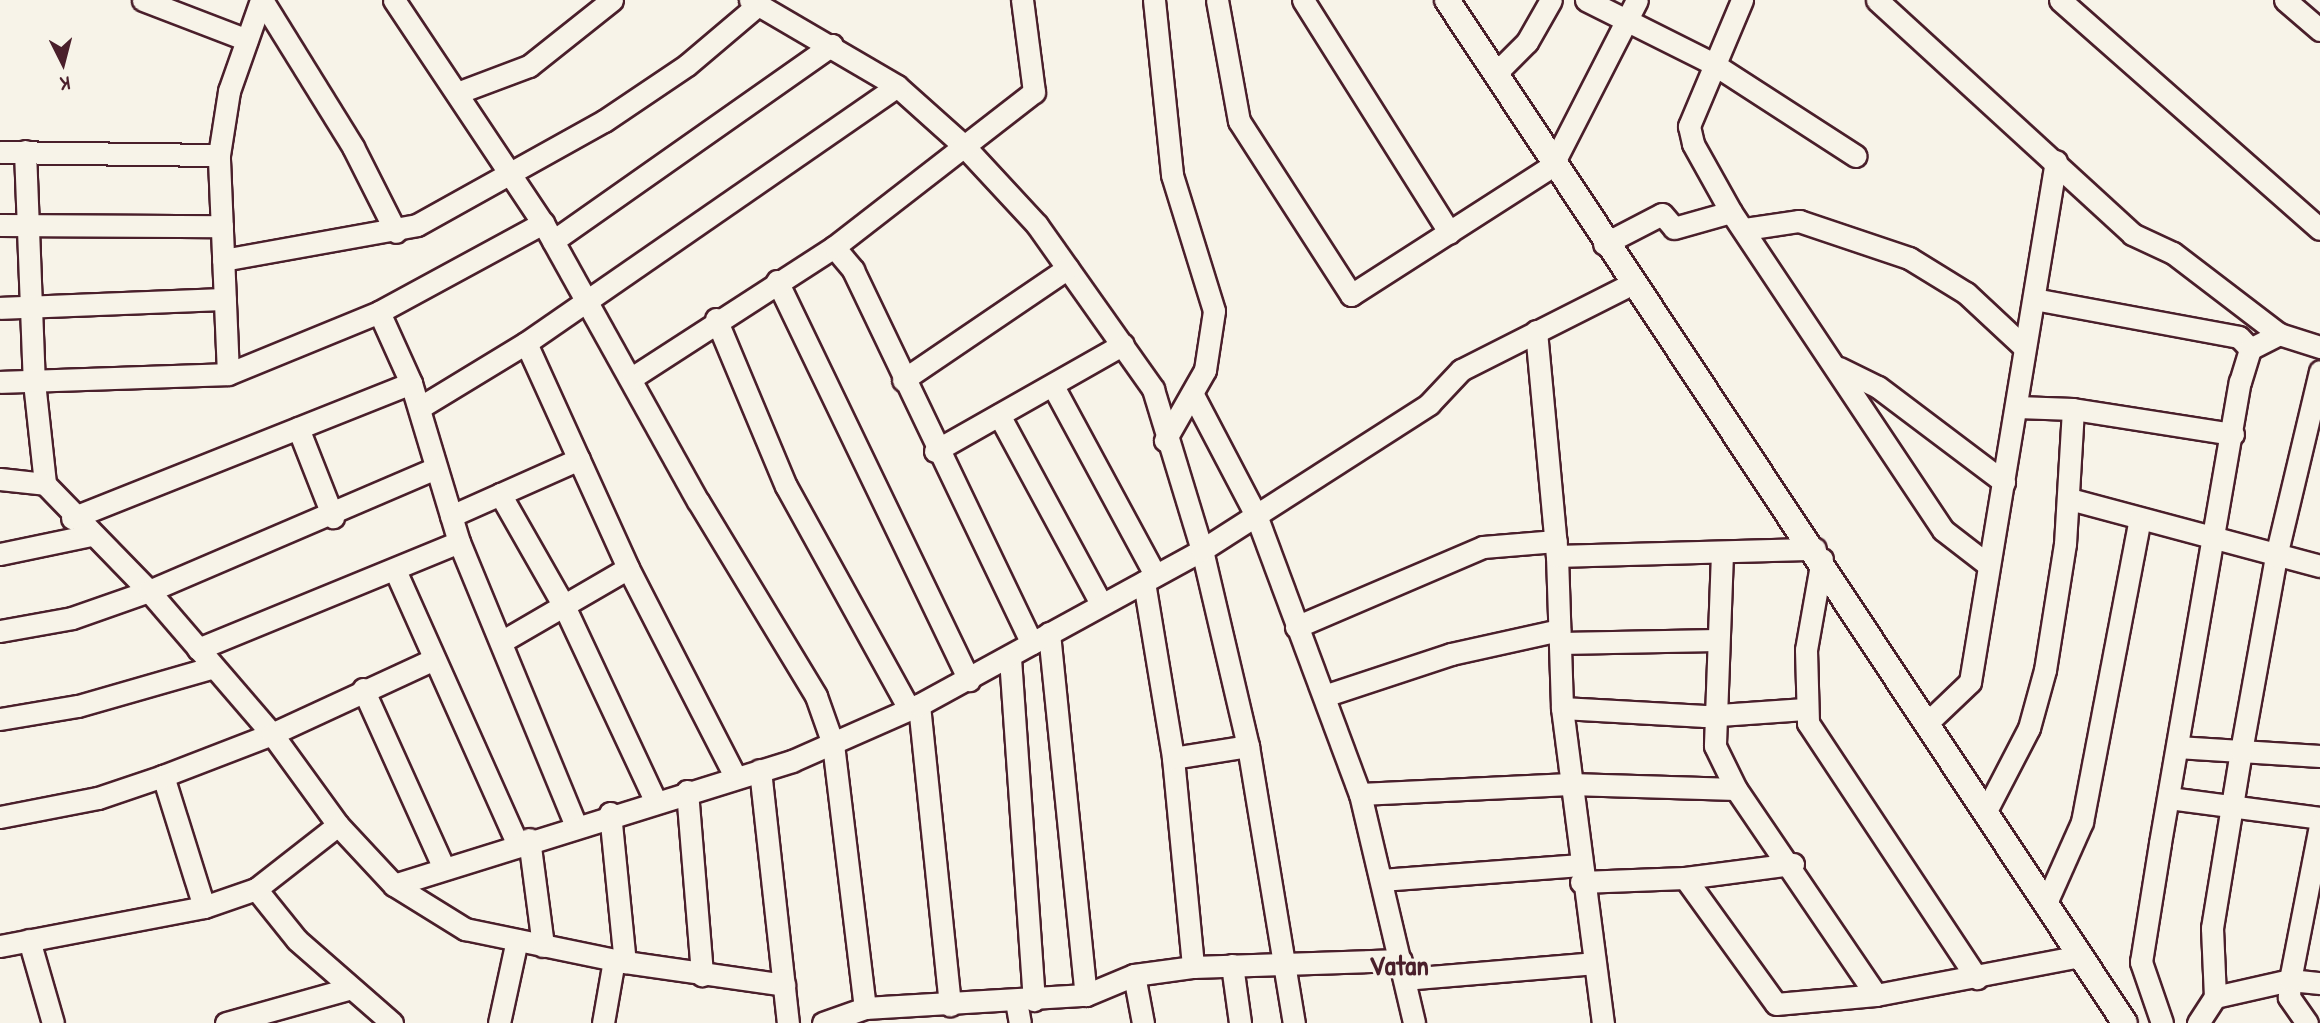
<!DOCTYPE html>
<style>
body{margin:0}
#map{position:relative;width:2320px;height:1023px;overflow:hidden;background:#f7f3e8;font-family:"Patrick Hand",sans-serif}
div>[style]{position:absolute}
[style*='--x']{left:calc(var(--x)*1px);top:calc(var(--y)*1px);width:calc(var(--w)*1px);rotate:calc(var(--a)*1deg)}
.roads{filter:drop-shadow(2px 0 #4a1f2b) drop-shadow(-2px 0 #4a1f2b) drop-shadow(0 2px #4a1f2b) drop-shadow(0 -2px #4a1f2b)}
.minor>*{height:21px;margin:-10.5px;padding:0 10.5px;transform-origin:10.5px;border-radius:10.5px;background:#f7f3e8}
.tertiary>*{height:24px;margin:-12px;padding:0 12px;transform-origin:12px;border-radius:12px;background:#f7f3e8}
span{translate:-50% -50%;white-space:nowrap;text-align:center;line-height:1.15;-webkit-text-stroke:6px #f7f3e8;paint-order:stroke}
.district-label{font-size:28px;color:#4a1f2b;font-weight:700}
.north{position:absolute;left:28px;top:28px;width:70px;height:70px;-webkit-text-stroke:5px #f7f3e8;paint-order:stroke;rotate:174deg;font-size:19px;font-weight:700;line-height:28px;text-align:center;color:#4a1f2b}
.north::after{content:'';display:block;margin:auto;width:24px;height:32px;background:#4a1f2b;clip-path:polygon(50% 0,100% 100%,50% 72%,0 100%)}
</style>
<div id="map">
<div class="roads">
<div class="minor">
<i style="--x:143;--y:0;--w:111;--a:21"></i>
<i style="--x:262;--y:0;--w:173;--a:58.2"></i>
<i style="--x:353;--y:147;--w:95;--a:63.2"></i>
<i style="--x:394;--y:0;--w:268;--a:56.3"></i>
<i style="--x:543;--y:223;--w:318;--a:60.9"></i>
<i style="--x:698;--y:501;--w:228;--a:58.8"></i>
<i style="--x:816;--y:696;--w:51;--a:70.5"></i>
<i style="--x:833;--y:744;--w:266;--a:83.1"></i>
<i style="--x:750;--y:0;--w:170;--a:30.3"></i>
<i style="--x:897;--y:86;--w:89;--a:41.8"></i>
<i style="--x:963;--y:145;--w:109;--a:47.2"></i>
<i style="--x:1037;--y:225;--w:201;--a:54.7"></i>
<i style="--x:1153;--y:389;--w:168;--a:73.1"></i>
<i style="--x:1202;--y:550;--w:201;--a:76.8"></i>
<i style="--x:1248;--y:746;--w:281;--a:80.6"></i>
<i style="--x:1154;--y:0;--w:176;--a:84.1"></i>
<i style="--x:1172;--y:175;--w:142;--a:72.8"></i>
<i style="--x:1214;--y:311;--w:60;--a:98.7"></i>
<i style="--x:1205;--y:370;--w:81;--a:119.7"></i>
<i style="--x:1217;--y:0;--w:123;--a:79.7"></i>
<i style="--x:1239;--y:121;--w:207;--a:57.2"></i>
<i style="--x:1351;--y:295;--w:239;--a:-32.7"></i>
<i style="--x:1552;--y:166;--w:186;--a:-62.9"></i>
<i style="--x:1303;--y:0;--w:275;--a:57.8"></i>
<i style="--x:1586;--y:0;--w:141;--a:26.6"></i>
<i style="--x:1712;--y:63;--w:171;--a:32.9"></i>
<i style="--x:1742;--y:0;--w:137;--a:112.8"></i>
<i style="--x:1689;--y:126;--w:18;--a:77"></i>
<i style="--x:1693;--y:144;--w:78;--a:60.8"></i>
<i style="--x:1731;--y:212;--w:382;--a:56.3"></i>
<i style="--x:1943;--y:530;--w:56;--a:37.7"></i>
<i style="--x:1877;--y:0;--w:346;--a:42.5"></i>
<i style="--x:2132;--y:234;--w:45;--a:24.9"></i>
<i style="--x:2173;--y:253;--w:133;--a:37.4"></i>
<i style="--x:2279;--y:334;--w:43;--a:17.6"></i>
<i style="--x:2060;--y:0;--w:346;--a:41.4"></i>
<i style="--x:2285;--y:0;--w:46;--a:40.6"></i>
<i style="--x:1495;--y:74;--w:45;--a:-45"></i>
<i style="--x:1527;--y:42;--w:48;--a:-60.3"></i>
<i style="--x:457;--y:93;--w:77;--a:-20.6"></i>
<i style="--x:529;--y:66;--w:106;--a:-38.5"></i>
<i style="--x:25;--y:151;--w:231;--a:87.8"></i>
<i style="--x:34;--y:382;--w:103;--a:83.8"></i>
<i style="--x:45;--y:484;--w:149;--a:45.8"></i>
<i style="--x:149;--y:591;--w:189;--a:49.3"></i>
<i style="--x:272;--y:734;--w:112;--a:54"></i>
<i style="--x:338;--y:825;--w:82;--a:47"></i>
<i style="--x:394;--y:885;--w:84;--a:31.8"></i>
<i style="--x:465;--y:929;--w:163;--a:11.7"></i>
<i style="--x:625;--y:962;--w:161;--a:8.2"></i>
<i style="--x:0;--y:152;--w:219;--a:0.8"></i>
<i style="--x:0;--y:225;--w:222;--a:0.3"></i>
<i style="--x:1745;--y:229;--w:55;--a:-8.4"></i>
<i style="--x:1799;--y:221;--w:116;--a:18.6"></i>
<i style="--x:1909;--y:258;--w:67;--a:31.6"></i>
<i style="--x:1966;--y:293;--w:79;--a:43"></i>
<i style="--x:553;--y:241;--w:341;--a:-35.1"></i>
<i style="--x:1604;--y:244;--w:65;--a:-27.3"></i>
<i style="--x:1662;--y:214;--w:18;--a:49"></i>
<i style="--x:1674;--y:228;--w:59;--a:-15.7"></i>
<i style="--x:834;--y:247;--w:30;--a:50"></i>
<i style="--x:853;--y:270;--w:414;--a:64.4"></i>
<i style="--x:223;--y:260;--w:197;--a:-10.2"></i>
<i style="--x:417;--y:225;--w:214;--a:-29.1"></i>
<i style="--x:604;--y:121;--w:100;--a:-34"></i>
<i style="--x:687;--y:65;--w:94;--a:-40.3"></i>
<i style="--x:777;--y:281;--w:443;--a:64.3"></i>
<i style="--x:2034;--y:299;--w:208;--a:10.5"></i>
<i style="--x:2239;--y:337;--w:16;--a:47"></i>
<i style="--x:0;--y:308;--w:225;--a:-2.3"></i>
<i style="--x:379;--y:312;--w:78;--a:65.7"></i>
<i style="--x:411;--y:383;--w:166;--a:73.2"></i>
<i style="--x:459;--y:542;--w:305;--a:67.6"></i>
<i style="--x:716;--y:319;--w:181;--a:67.3"></i>
<i style="--x:786;--y:486;--w:255;--a:61.1"></i>
<i style="--x:1536;--y:331;--w:226;--a:84.7"></i>
<i style="--x:1557;--y:556;--w:152;--a:88.1"></i>
<i style="--x:1562;--y:708;--w:318;--a:82.6"></i>
<i style="--x:526;--y:343;--w:247;--a:65.6"></i>
<i style="--x:628;--y:568;--w:236;--a:62.8"></i>
<i style="--x:1839;--y:368;--w:43;--a:26"></i>
<i style="--x:1878;--y:387;--w:158;--a:37"></i>
<i style="--x:228;--y:374;--w:219;--a:-92.4"></i>
<i style="--x:219;--y:155;--w:65;--a:-81.1"></i>
<i style="--x:229;--y:91;--w:96;--a:-70.6"></i>
<i style="--x:633;--y:377;--w:239;--a:-32.9"></i>
<i style="--x:834;--y:247;--w:253;--a:-37.8"></i>
<i style="--x:1034;--y:92;--w:93;--a:-97.4"></i>
<i style="--x:903;--y:380;--w:199;--a:-34.2"></i>
<i style="--x:0;--y:382;--w:228;--a:-2"></i>
<i style="--x:228;--y:374;--w:163;--a:-22.3"></i>
<i style="--x:379;--y:312;--w:187;--a:-28.5"></i>
<i style="--x:1053;--y:386;--w:215;--a:61.6"></i>
<i style="--x:1194;--y:397;--w:133;--a:62.3"></i>
<i style="--x:1256;--y:515;--w:298;--a:69.6"></i>
<i style="--x:1360;--y:794;--w:235;--a:76.7"></i>
<i style="--x:2017;--y:407;--w:56;--a:2"></i>
<i style="--x:2073;--y:409;--w:162;--a:8.9"></i>
<i style="--x:419;--y:408;--w:125;--a:-31.3"></i>
<i style="--x:526;--y:343;--w:451;--a:-34.7"></i>
<i style="--x:999;--y:415;--w:213;--a:61.6"></i>
<i style="--x:298;--y:428;--w:96;--a:68.5"></i>
<i style="--x:935;--y:451;--w:216;--a:-29.6"></i>
<i style="--x:0;--y:479;--w:45;--a:6.3"></i>
<i style="--x:500;--y:494;--w:131;--a:60.3"></i>
<i style="--x:565;--y:608;--w:212;--a:64.9"></i>
<i style="--x:2070;--y:499;--w:259;--a:15"></i>
<i style="--x:451;--y:516;--w:140;--a:-24"></i>
<i style="--x:72;--y:518;--w:365;--a:-21.7"></i>
<i style="--x:1722;--y:553;--w:193;--a:92.1"></i>
<i style="--x:1715;--y:746;--w:48;--a:64"></i>
<i style="--x:1736;--y:789;--w:249;--a:55.8"></i>
<i style="--x:0;--y:554;--w:93;--a:-11.8"></i>
<i style="--x:1557;--y:556;--w:258;--a:-1.6"></i>
<i style="--x:1822;--y:559;--w:92;--a:100"></i>
<i style="--x:1806;--y:650;--w:73;--a:88.4"></i>
<i style="--x:1808;--y:723;--w:306;--a:56.5"></i>
<i style="--x:395;--y:570;--w:299;--a:65.9"></i>
<i style="--x:1144;--y:582;--w:178;--a:80.6"></i>
<i style="--x:1173;--y:758;--w:210;--a:84.5"></i>
<i style="--x:1296;--y:627;--w:203;--a:-23.2"></i>
<i style="--x:1483;--y:547;--w:73;--a:-4.7"></i>
<i style="--x:0;--y:631;--w:73;--a:-10.2"></i>
<i style="--x:72;--y:618;--w:82;--a:-19.3"></i>
<i style="--x:149;--y:591;--w:312;--a:-23.2"></i>
<i style="--x:1049;--y:633;--w:364;--a:84.2"></i>
<i style="--x:501;--y:642;--w:147;--a:-30.2"></i>
<i style="--x:1560;--y:643;--w:157;--a:-1.1"></i>
<i style="--x:198;--y:649;--w:282;--a:-22.3"></i>
<i style="--x:1010;--y:658;--w:343;--a:86"></i>
<i style="--x:363;--y:689;--w:196;--a:65.7"></i>
<i style="--x:1324;--y:696;--w:134;--a:-18.3"></i>
<i style="--x:1451;--y:654;--w:111;--a:-12.5"></i>
<i style="--x:919;--y:705;--w:302;--a:84.1"></i>
<i style="--x:1562;--y:708;--w:143;--a:3.2"></i>
<i style="--x:1705;--y:716;--w:100;--a:-4"></i>
<i style="--x:0;--y:719;--w:79;--a:-9.5"></i>
<i style="--x:78;--y:706;--w:141;--a:-16"></i>
<i style="--x:1926;--y:724;--w:61;--a:-43.7"></i>
<i style="--x:1970;--y:682;--w:528;--a:-80.63"></i>
<i style="--x:2177;--y:747;--w:143;--a:3.6"></i>
<i style="--x:1173;--y:758;--w:76;--a:-9.1"></i>
<i style="--x:760;--y:770;--w:255;--a:83.7"></i>
<i style="--x:163;--y:776;--w:137;--a:72.6"></i>
<i style="--x:687;--y:791;--w:185;--a:85.3"></i>
<i style="--x:1360;--y:794;--w:210;--a:-2.7"></i>
<i style="--x:1570;--y:784;--w:166;--a:1.7"></i>
<i style="--x:2169;--y:798;--w:152;--a:7.5"></i>
<i style="--x:1987;--y:809;--w:91;--a:-62.6"></i>
<i style="--x:2029;--y:728;--w:60;--a:-74.6"></i>
<i style="--x:2045;--y:670;--w:128;--a:-81"></i>
<i style="--x:2065;--y:544;--w:135;--a:-86.6"></i>
<i style="--x:610;--y:813;--w:150;--a:84.3"></i>
<i style="--x:0;--y:817;--w:100;--a:-11"></i>
<i style="--x:98;--y:798;--w:69;--a:-18.7"></i>
<i style="--x:163;--y:776;--w:117;--a:-21.1"></i>
<i style="--x:272;--y:734;--w:176;--a:-24.8"></i>
<i style="--x:529;--y:839;--w:108;--a:82.5"></i>
<i style="--x:1685;--y:878;--w:155;--a:54.2"></i>
<i style="--x:1776;--y:1004;--w:100;--a:-5.1"></i>
<i style="--x:1876;--y:995;--w:208;--a:-10.8"></i>
<i style="--x:1381;--y:880;--w:200;--a:-4.3"></i>
<i style="--x:1581;--y:882;--w:104;--a:-2.2"></i>
<i style="--x:1685;--y:878;--w:109;--a:-7.4"></i>
<i style="--x:394;--y:885;--w:417;--a:-17.3"></i>
<i style="--x:792;--y:761;--w:139;--a:-23.8"></i>
<i style="--x:919;--y:705;--w:323;--a:-28.7"></i>
<i style="--x:1202;--y:550;--w:270;--a:-32.7"></i>
<i style="--x:1429;--y:404;--w:47;--a:-46.7"></i>
<i style="--x:1461;--y:370;--w:191;--a:-26.8"></i>
<i style="--x:256;--y:889;--w:65;--a:51.2"></i>
<i style="--x:297;--y:940;--w:126;--a:41.1"></i>
<i style="--x:2046;--y:903;--w:89;--a:-66"></i>
<i style="--x:2082;--y:822;--w:309;--a:-79.2"></i>
<i style="--x:29;--y:940;--w:86;--a:73.9"></i>
<i style="--x:0;--y:946;--w:208;--a:-10.8"></i>
<i style="--x:204;--y:907;--w:55;--a:-19.1"></i>
<i style="--x:256;--y:889;--w:104;--a:-38"></i>
<i style="--x:1232;--y:965;--w:59;--a:82.1"></i>
<i style="--x:1134;--y:975;--w:49;--a:79.4"></i>
<i style="--x:1405;--y:979;--w:190;--a:-4.8"></i>
<i style="--x:2215;--y:997;--w:69;--a:-92.5"></i>
<i style="--x:2212;--y:928;--w:179;--a:-80.7"></i>
<i style="--x:2241;--y:751;--w:198;--a:-79.8"></i>
<i style="--x:2276;--y:556;--w:190;--a:-76.6"></i>
<i style="--x:1016;--y:1001;--w:22;--a:80"></i>
<i style="--x:226;--y:1023;--w:127;--a:-15.6"></i>
<i style="--x:499;--y:1023;--w:85;--a:-77.8"></i>
<i style="--x:603;--y:1023;--w:64;--a:-80.1"></i>
<i style="--x:823;--y:1023;--w:45;--a:-19.7"></i>
<i style="--x:865;--y:1008;--w:221;--a:-3.4"></i>
<i style="--x:1086;--y:995;--w:52;--a:-22.6"></i>
<i style="--x:1134;--y:975;--w:60;--a:-7.7"></i>
<i style="--x:1193;--y:967;--w:208;--a:-1.9"></i>
<i style="--x:2162;--y:1023;--w:65;--a:-109"></i>
<i style="--x:2141;--y:962;--w:121;--a:-80.9"></i>
<i style="--x:2160;--y:843;--w:468;--a:-80.2"></i>
<i style="--x:2240;--y:382;--w:34;--a:-73"></i>
<i style="--x:2250;--y:349;--w:33;--a:-27"></i>
<i style="--x:2198;--y:1023;--w:31;--a:-57"></i>
<i style="--x:2215;--y:997;--w:77;--a:-12.8"></i>
<i style="--x:2290;--y:980;--w:30;--a:6"></i>
<i style="--x:2307;--y:1023;--w:32;--a:-125"></i>
<i style="--x:2289;--y:997;--w:17;--a:-87"></i>
<i style="--x:2290;--y:980;--w:158;--a:-79"></i>
</div>
<div class="tertiary">
<i style="--x:1447;--y:0;--w:1227;--a:56.47"></i>
</div>
</div>
<div class="district-label">
<span style="left:1399px;top:965px">Vatan</span>
</div>
<div class="north">K</div>
</div>
